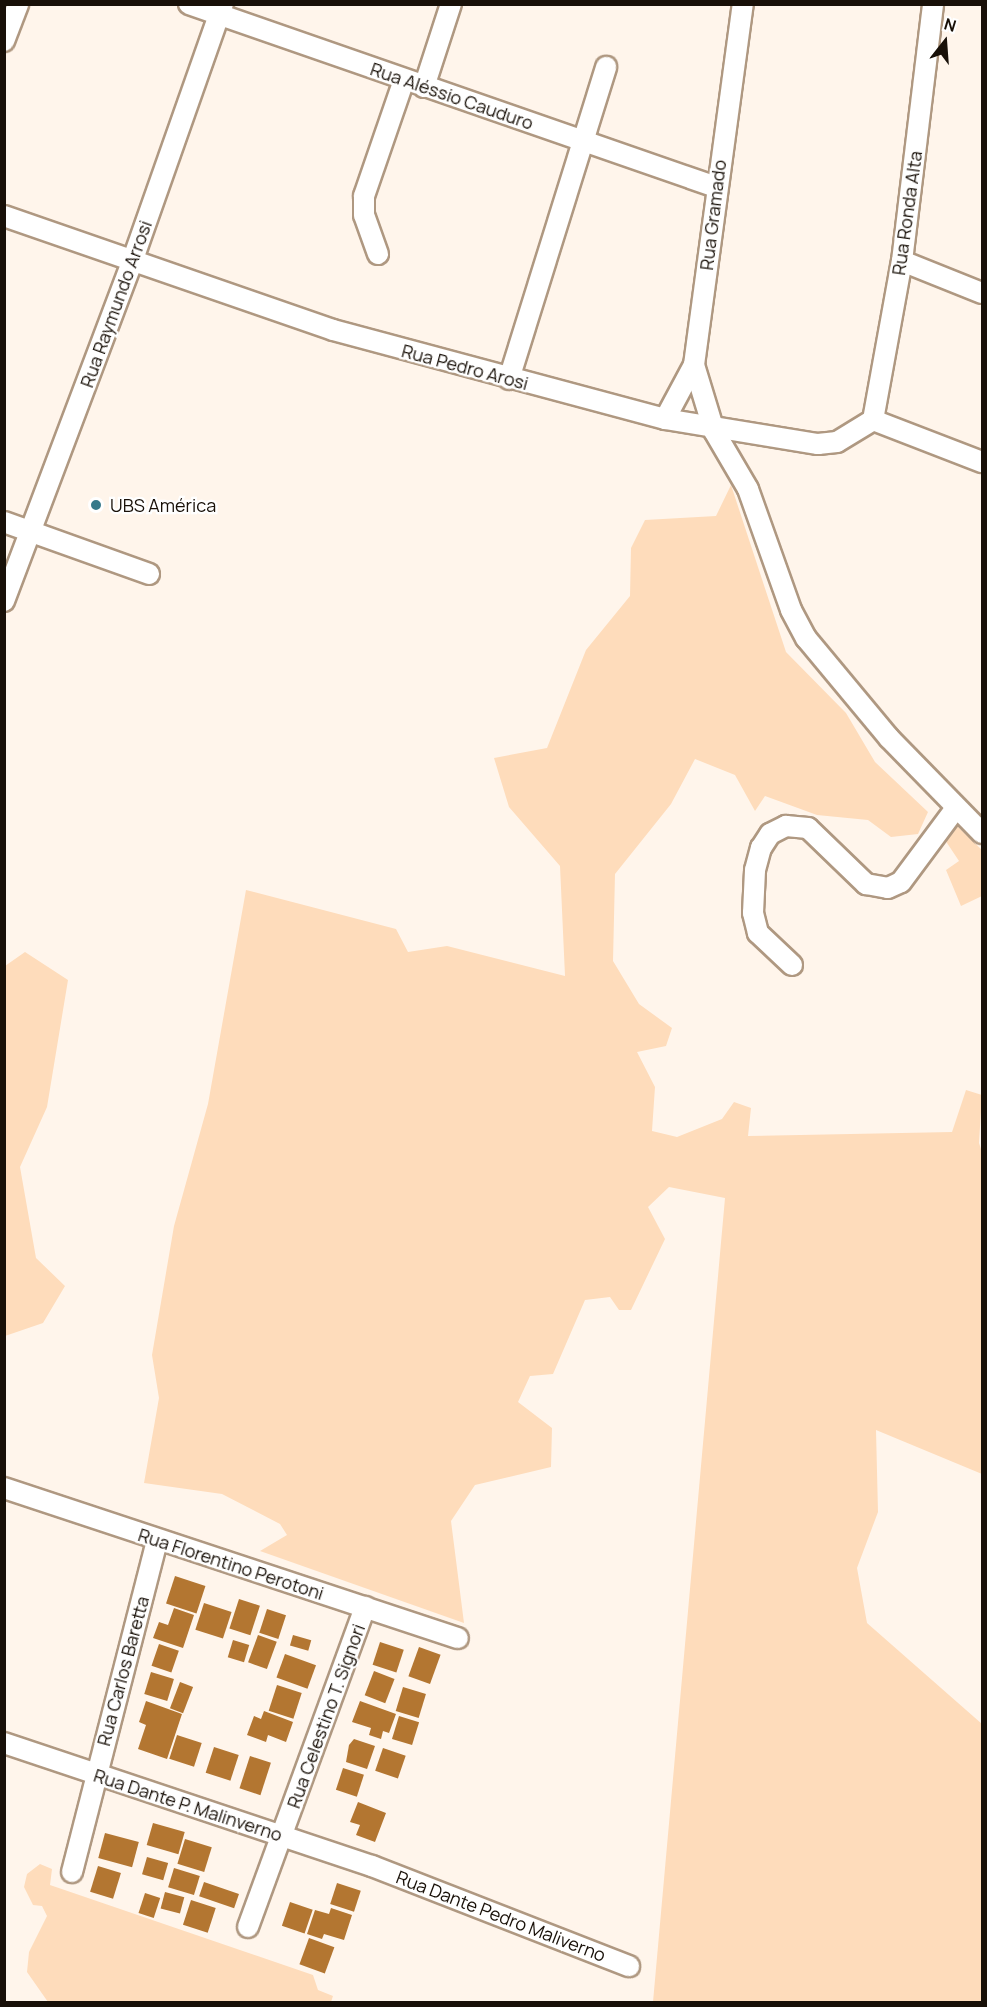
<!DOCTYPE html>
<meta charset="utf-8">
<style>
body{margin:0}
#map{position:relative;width:987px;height:2007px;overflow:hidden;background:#fff5eb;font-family:Manrope,sans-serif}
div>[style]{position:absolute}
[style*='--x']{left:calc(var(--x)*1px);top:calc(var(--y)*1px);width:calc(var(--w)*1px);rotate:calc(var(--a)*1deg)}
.green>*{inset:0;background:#fedcbb}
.building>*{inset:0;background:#b37631;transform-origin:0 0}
.roads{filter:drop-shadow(2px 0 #af9881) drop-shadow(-2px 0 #af9881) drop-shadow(0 2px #af9881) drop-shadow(0 -2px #af9881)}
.minor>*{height:20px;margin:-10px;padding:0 10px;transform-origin:10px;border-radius:10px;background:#fff}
.dots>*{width:16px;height:16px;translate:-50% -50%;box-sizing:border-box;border:3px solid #fff;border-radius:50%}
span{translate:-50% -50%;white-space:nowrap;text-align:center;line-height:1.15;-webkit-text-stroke:4.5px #fff;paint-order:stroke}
.street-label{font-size:18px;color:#181008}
.poi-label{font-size:18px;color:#181008}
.left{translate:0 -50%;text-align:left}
.frame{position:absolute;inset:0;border:6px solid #181008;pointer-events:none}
.north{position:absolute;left:915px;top:12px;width:60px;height:60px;-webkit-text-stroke:4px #fff;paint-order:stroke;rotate:17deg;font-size:16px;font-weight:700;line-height:24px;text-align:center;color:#181008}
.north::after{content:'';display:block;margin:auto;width:21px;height:27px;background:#181008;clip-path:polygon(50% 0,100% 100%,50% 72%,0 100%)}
</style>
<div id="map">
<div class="green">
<i style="clip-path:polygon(731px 485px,786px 652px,846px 713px,875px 762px,928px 812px,918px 834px,891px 837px,868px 820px,817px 815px,765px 796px,755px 811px,735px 775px,695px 759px,671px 804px,615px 874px,613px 961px,639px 1004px,672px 1028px,666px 1046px,637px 1052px,655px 1087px,652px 1131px,677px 1137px,722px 1119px,734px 1102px,751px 1108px,748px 1136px,952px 1132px,966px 1090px,982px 1095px,979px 1143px,982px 1152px,982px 1474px,876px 1430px,878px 1512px,857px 1568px,867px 1623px,982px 1724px,982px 2002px,653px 2002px,725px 1198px,669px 1187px,648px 1207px,665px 1239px,631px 1310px,619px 1310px,610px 1297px,585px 1300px,553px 1374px,530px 1376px,518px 1402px,552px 1428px,551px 1467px,475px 1485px,451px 1521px,464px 1623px,260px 1551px,287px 1535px,280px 1524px,222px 1494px,144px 1483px,159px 1398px,152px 1355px,174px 1226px,208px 1104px,246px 890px,396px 929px,408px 952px,447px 946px,565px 976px,560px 866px,509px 807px,494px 758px,547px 748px,586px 650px,630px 596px,631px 548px,645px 520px,716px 516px)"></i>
<i style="clip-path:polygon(956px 825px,982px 850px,982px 896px,961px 906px,946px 870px,959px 861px,943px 837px)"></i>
<i style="clip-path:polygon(25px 952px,68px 980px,47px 1107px,20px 1167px,36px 1258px,65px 1286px,43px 1323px,5px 1336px,5px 966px)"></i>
<i style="clip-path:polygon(40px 1864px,52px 1869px,50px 1885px,313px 1975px,318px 1990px,333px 1996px,331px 2002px,48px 2002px,27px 1972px,29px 1952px,47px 1916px,42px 1906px,33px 1905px,24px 1887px,27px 1874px)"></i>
</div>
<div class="building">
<i style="left:175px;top:1576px;width:32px;height:29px;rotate:18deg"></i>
<i style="left:239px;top:1599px;width:22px;height:31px;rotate:18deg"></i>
<i style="left:204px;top:1603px;width:29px;height:28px;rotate:18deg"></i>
<i style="clip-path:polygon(174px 1608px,194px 1615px,183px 1648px,153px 1638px,159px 1622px,168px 1625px)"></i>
<i style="left:267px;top:1609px;width:20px;height:25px;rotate:18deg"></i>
<i style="left:258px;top:1635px;width:20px;height:29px;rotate:20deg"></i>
<i style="left:293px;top:1635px;width:19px;height:11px;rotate:16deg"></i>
<i style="left:233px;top:1640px;width:17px;height:18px;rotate:17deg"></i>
<i style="left:380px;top:1642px;width:25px;height:24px;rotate:18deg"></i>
<i style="left:159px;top:1644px;width:21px;height:23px;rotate:19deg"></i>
<i style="left:419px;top:1647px;width:23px;height:31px;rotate:20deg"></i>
<i style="left:285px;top:1654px;width:33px;height:25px;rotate:20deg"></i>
<i style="left:374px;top:1671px;width:22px;height:26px;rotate:21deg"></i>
<i style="left:151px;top:1672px;width:24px;height:23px;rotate:17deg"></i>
<i style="left:180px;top:1682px;width:14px;height:28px;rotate:21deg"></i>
<i style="left:277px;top:1685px;width:26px;height:27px;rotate:18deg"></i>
<i style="left:403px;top:1687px;width:24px;height:25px;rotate:17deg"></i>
<i style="clip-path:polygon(146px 1701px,182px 1714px,167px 1759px,138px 1749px,146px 1725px,139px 1722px)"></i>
<i style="clip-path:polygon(360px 1701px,396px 1714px,389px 1733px,383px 1731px,381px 1739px,369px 1735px,371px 1728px,352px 1722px)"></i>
<i style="clip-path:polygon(264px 1711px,293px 1722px,286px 1742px,268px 1735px,266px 1742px,247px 1735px,254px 1716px,261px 1719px)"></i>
<i style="left:399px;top:1716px;width:21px;height:24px;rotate:17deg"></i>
<i style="left:177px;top:1735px;width:26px;height:25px;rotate:18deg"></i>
<i style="clip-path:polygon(354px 1739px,375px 1746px,367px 1769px,346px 1762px,349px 1745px)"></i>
<i style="left:214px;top:1747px;width:26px;height:27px;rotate:18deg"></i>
<i style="left:383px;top:1748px;width:24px;height:24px;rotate:19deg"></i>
<i style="left:250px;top:1756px;width:22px;height:34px;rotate:18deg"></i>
<i style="left:343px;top:1768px;width:22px;height:23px;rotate:18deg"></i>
<i style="clip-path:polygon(358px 1802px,386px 1813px,375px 1842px,356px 1835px,360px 1825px,350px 1822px)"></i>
<i style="left:153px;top:1823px;width:33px;height:23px;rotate:16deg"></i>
<i style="left:105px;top:1833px;width:35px;height:26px;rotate:15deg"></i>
<i style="left:185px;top:1839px;width:28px;height:26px;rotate:17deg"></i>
<i style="left:147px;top:1857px;width:22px;height:18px;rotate:16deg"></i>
<i style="left:98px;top:1866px;width:24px;height:27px;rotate:17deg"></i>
<i style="left:174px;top:1868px;width:27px;height:20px;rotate:17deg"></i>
<i style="left:204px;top:1882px;width:37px;height:15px;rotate:19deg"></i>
<i style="left:337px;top:1883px;width:25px;height:22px;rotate:18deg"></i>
<i style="left:165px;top:1892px;width:20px;height:17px;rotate:15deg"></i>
<i style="left:145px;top:1893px;width:16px;height:21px;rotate:18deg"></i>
<i style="left:191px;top:1900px;width:26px;height:26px;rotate:18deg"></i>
<i style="left:290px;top:1902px;width:24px;height:25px;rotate:19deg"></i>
<i style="clip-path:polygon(331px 1908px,352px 1915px,344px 1940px,324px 1934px,322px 1939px,307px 1934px,315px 1910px,329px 1914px)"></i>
<i style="left:309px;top:1938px;width:27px;height:28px;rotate:20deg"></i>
</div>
<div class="roads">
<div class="minor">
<i style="--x:189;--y:4;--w:558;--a:19.15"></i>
<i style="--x:4;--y:41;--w:40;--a:-69"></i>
<i style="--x:424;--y:87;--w:87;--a:-72"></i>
<i style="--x:4;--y:216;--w:348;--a:19.1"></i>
<i style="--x:333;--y:330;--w:344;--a:15"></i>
<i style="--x:665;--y:419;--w:155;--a:9.3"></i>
<i style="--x:818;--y:444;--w:19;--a:-6"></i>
<i style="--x:837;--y:442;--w:42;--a:-31.4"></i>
<i style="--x:873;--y:420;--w:117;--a:21.1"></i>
<i style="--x:378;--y:254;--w:41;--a:-109.7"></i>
<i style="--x:364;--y:215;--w:19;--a:-90"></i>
<i style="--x:364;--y:196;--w:123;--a:-71"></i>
<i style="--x:902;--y:261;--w:86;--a:21.8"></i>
<i style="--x:694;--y:365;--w:69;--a:73.1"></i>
<i style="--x:714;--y:431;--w:67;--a:59.6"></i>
<i style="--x:748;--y:489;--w:128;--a:70.4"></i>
<i style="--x:791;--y:610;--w:32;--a:62"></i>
<i style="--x:806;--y:638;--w:130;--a:50.3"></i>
<i style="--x:889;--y:738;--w:133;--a:45.6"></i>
<i style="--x:509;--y:379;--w:327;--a:-72.7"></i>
<i style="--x:665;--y:419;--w:61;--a:-61.8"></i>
<i style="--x:694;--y:365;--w:364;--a:-82.3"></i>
<i style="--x:873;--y:420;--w:162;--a:-79.7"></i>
<i style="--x:902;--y:261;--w:259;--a:-83.1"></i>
<i style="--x:4;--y:522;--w:154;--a:19.7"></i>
<i style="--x:4;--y:601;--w:362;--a:-69.3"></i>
<i style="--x:132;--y:262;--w:274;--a:-70.6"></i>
<i style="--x:792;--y:965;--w:47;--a:-136.7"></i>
<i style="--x:758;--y:933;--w:21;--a:-104"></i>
<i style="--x:753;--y:913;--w:43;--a:-87.3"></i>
<i style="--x:755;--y:870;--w:23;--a:-75"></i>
<i style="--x:761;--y:848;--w:17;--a:-57"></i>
<i style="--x:770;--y:834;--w:18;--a:-27"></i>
<i style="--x:786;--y:826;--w:22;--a:5"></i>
<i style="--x:808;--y:828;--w:81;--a:44"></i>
<i style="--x:866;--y:884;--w:22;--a:10"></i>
<i style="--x:888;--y:888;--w:14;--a:-25"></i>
<i style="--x:901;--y:882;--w:92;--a:-53.4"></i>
<i style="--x:4;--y:1488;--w:478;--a:18.3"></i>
<i style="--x:4;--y:1743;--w:388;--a:18.5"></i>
<i style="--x:372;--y:1866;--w:276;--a:21.3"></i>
<i style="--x:72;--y:1872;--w:343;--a:-75.6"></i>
<i style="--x:248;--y:1927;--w:341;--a:-69.9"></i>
</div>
</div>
<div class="dots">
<i style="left:96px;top:505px;background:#367989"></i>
</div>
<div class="street-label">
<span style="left:452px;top:96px;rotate:19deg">Rua Aléssio Cauduro</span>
<span style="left:907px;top:213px;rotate:-82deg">Rua Ronda Alta</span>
<span style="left:713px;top:215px;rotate:-83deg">Rua Gramado</span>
<span style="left:116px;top:304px;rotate:-70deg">Rua Raymundo Arrosi</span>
<span style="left:465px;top:367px;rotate:15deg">Rua Pedro Arosi</span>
<span style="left:231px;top:1564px;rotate:18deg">Rua Florentino Perotoni</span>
<span style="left:123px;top:1671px;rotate:-75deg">Rua Carlos Baretta</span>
<span style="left:326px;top:1716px;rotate:-70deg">Rua Celestino T. Signori</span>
<span style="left:188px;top:1805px;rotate:18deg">Rua Dante P. Malinverno</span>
<span style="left:501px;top:1916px;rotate:21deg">Rua Dante Pedro Maliverno</span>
</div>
<div class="poi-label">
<span class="left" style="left:110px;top:505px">UBS América</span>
</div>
<div class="frame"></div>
<div class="north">N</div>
</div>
